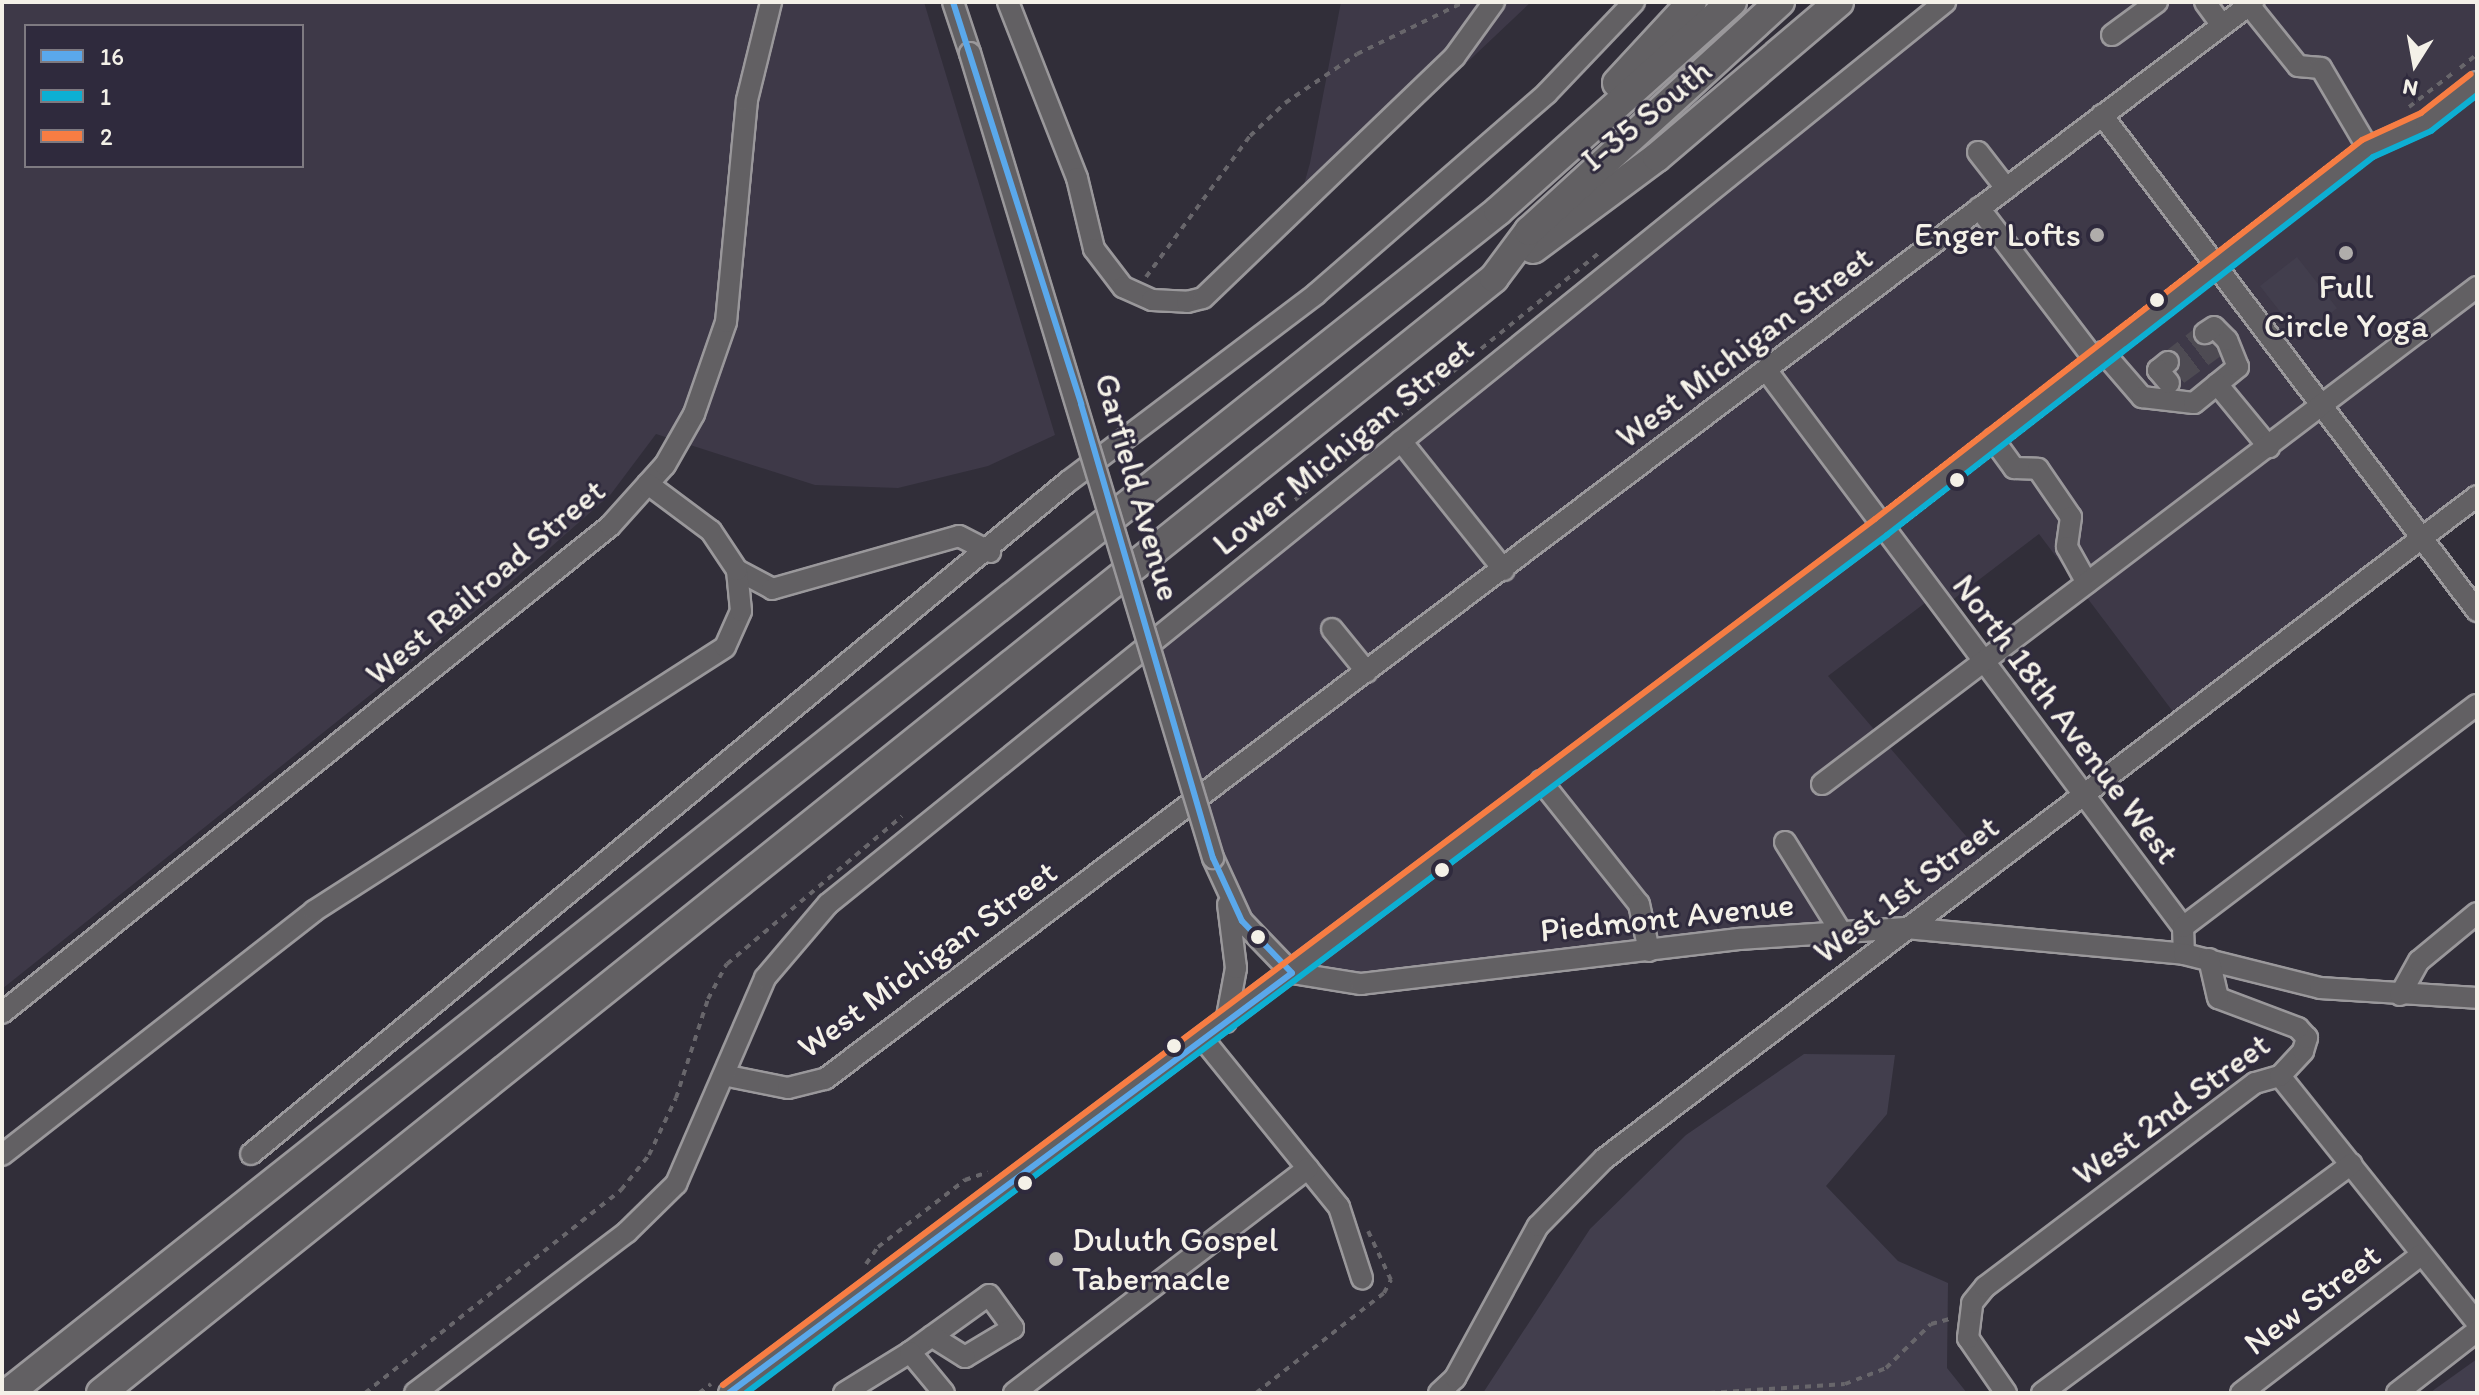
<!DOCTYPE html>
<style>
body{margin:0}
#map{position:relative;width:2479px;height:1395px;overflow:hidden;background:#312e39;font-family:Itim,sans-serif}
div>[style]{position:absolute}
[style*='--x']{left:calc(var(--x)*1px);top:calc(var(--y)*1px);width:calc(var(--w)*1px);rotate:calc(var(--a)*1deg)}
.built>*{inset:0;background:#3e3948}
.green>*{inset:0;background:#423e4d;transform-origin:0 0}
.minor-tunnel>*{height:20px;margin-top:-10px;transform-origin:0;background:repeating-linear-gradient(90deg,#4e4b53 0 20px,transparent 0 30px)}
.path>*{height:4px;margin-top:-2px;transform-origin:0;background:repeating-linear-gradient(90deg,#68666b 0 6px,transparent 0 12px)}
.roads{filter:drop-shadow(2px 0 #9a989b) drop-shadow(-2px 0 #9a989b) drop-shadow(0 2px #9a989b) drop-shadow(0 -2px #9a989b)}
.minor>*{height:20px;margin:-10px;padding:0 10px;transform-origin:10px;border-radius:10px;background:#626063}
.highway>*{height:28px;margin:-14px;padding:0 14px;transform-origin:14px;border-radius:14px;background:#626063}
.bridges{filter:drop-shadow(2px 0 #9a989b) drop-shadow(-2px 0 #9a989b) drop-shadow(0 2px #9a989b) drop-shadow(0 -2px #9a989b)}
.minor-bridge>*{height:20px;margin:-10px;padding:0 10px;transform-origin:10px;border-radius:10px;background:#626063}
.bus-1>*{height:6px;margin:-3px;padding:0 3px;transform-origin:3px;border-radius:3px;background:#5aa8eb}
.bus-2>*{height:6px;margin:-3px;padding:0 3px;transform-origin:3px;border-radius:3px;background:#0dafd3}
.bus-3>*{height:6px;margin:-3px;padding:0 3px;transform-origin:3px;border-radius:3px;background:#f77d43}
.dots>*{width:22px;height:22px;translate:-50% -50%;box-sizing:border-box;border:4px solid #2f2a3d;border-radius:50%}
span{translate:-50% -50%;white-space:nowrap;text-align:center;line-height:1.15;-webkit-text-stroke:6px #2f2a3d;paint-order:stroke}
.street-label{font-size:34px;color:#f4f1e8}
.poi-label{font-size:34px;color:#f4f1e8}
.right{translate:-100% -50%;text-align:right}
.left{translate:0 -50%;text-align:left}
.frame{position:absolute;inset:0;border:4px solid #f4f1e8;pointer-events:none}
.legend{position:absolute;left:24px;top:24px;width:280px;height:144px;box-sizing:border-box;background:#2f2a3d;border:2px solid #7e7a81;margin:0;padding:10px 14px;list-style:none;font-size:24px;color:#f4f1e8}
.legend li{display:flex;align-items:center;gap:16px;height:40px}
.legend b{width:40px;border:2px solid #7e7a81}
.north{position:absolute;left:2375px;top:24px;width:80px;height:80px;-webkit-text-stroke:6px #2f2a3d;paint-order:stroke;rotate:191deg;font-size:22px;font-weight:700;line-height:32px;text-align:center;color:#f4f1e8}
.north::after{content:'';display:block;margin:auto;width:28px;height:36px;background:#f4f1e8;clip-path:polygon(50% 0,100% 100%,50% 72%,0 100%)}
</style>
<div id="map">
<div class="built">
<i style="clip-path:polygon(evenodd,2px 2px,924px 2px,1055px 435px,988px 466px,898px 488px,815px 485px,656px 434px,611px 494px,508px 585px,2px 989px,2px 2px,26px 26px,302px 26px,302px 166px,26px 166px,26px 26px)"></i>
<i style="clip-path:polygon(1341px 2px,1531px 2px,1292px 228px,1310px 163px)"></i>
<i style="clip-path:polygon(1947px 2px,2477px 2px,2477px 496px,2180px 721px,2039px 534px,1942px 608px,1933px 597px,1828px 676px,1991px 865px,1906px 928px,1361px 984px,1292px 973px,1242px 921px,1145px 648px)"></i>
</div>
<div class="green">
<i style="left:2297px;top:257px;width:65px;height:47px;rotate:52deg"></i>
<i style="clip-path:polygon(1804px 1054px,1895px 1055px,1887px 1114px,1826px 1186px,1898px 1261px,1948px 1283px,1947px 1368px,1967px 1393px,1483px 1393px,1590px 1229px,1686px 1135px)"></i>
<i style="clip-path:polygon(2477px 1359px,2477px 1393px,2430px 1393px,2435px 1389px)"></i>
</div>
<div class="minor-tunnel">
<i style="--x:2168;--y:362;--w:47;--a:-38.1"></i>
<i style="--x:2178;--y:375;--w:47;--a:-36.4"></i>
</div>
<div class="path">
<i style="--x:2460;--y:68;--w:22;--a:-39"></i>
<i style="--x:2409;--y:107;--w:56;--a:-37.7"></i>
<i style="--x:1146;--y:277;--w:175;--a:-53.6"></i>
<i style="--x:1250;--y:136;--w:48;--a:-43.3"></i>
<i style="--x:1285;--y:103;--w:87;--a:-34.2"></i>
<i style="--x:1357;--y:54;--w:119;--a:-25.9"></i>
<i style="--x:1295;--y:500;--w:395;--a:-39.1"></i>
<i style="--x:866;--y:1264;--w:21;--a:-55"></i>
<i style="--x:878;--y:1247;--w:110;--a:-37.6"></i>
<i style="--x:965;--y:1180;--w:24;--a:-19"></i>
<i style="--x:365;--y:1393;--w:327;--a:-38.4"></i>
<i style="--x:621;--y:1190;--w:45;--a:-51.3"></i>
<i style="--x:649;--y:1155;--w:63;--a:-64.7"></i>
<i style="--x:676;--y:1098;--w:104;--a:-72.1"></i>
<i style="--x:708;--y:999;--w:40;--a:-62"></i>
<i style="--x:727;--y:964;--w:229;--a:-40.2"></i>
<i style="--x:699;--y:1393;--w:15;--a:-37"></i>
<i style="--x:1256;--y:1393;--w:162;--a:-38"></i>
<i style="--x:1384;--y:1293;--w:15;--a:-62"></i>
<i style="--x:1391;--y:1280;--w:54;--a:-115.1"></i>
<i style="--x:1709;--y:1393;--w:136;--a:-3.8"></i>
<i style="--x:1845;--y:1384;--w:44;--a:-21.3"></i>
<i style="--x:1886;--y:1368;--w:63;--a:-44.4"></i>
<i style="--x:1931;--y:1324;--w:23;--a:-15"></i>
</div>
<div class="roads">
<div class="minor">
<i style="--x:953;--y:2;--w:54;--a:71.6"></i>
<i style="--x:1008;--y:2;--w:189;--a:68.6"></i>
<i style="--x:1077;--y:178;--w:73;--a:76.5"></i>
<i style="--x:1094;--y:249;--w:48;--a:52.7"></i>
<i style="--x:1123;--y:287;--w:32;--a:24"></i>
<i style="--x:1152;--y:300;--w:35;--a:3"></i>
<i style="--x:1187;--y:302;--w:16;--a:-14"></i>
<i style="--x:1203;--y:298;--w:349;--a:-43.8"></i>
<i style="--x:1455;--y:56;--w:67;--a:-54.2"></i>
<i style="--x:2205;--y:2;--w:29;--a:54"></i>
<i style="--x:2249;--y:5;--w:78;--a:51.2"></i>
<i style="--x:2298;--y:66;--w:23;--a:5"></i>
<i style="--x:2321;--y:68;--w:93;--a:59.6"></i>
<i style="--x:2112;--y:35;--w:56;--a:-36.3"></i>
<i style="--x:2102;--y:115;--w:622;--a:52.91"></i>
<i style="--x:1978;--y:152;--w:46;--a:52.1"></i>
<i style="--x:1979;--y:208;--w:190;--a:52.7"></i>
<i style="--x:2103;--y:352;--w:60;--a:49.1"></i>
<i style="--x:2142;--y:397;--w:52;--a:6.6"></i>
<i style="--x:2194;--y:403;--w:57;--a:-39.3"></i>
<i style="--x:2238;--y:367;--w:29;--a:-112"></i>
<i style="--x:2227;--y:340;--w:18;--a:-135"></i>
<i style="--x:2214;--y:327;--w:11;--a:146"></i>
<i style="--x:2168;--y:362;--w:13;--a:141"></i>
<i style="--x:2158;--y:370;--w:17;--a:50"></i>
<i style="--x:1767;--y:371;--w:694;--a:53.2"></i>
<i style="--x:2183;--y:927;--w:27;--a:88"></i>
<i style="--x:2217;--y:384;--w:82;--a:50.5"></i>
<i style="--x:1993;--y:439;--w:36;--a:54"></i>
<i style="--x:2014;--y:468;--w:24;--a:2"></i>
<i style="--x:2038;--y:469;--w:58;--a:55.5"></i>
<i style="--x:2071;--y:517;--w:30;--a:98"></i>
<i style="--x:2067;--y:547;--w:41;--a:60.9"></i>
<i style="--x:1401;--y:441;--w:165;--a:51.4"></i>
<i style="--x:737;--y:570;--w:40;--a:28"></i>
<i style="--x:772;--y:589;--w:194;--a:-15.8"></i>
<i style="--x:959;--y:536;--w:35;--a:27"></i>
<i style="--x:1332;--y:629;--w:55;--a:50.9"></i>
<i style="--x:1541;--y:781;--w:157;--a:51.5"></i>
<i style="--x:1639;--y:904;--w:48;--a:78"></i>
<i style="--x:1822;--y:784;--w:822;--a:-37.19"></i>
<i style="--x:1785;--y:842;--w:106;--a:58.1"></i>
<i style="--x:1213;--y:858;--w:69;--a:65.3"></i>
<i style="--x:1242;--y:921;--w:72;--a:46.1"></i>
<i style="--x:2183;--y:927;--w:368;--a:-37.1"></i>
<i style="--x:1292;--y:973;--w:70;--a:9.1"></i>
<i style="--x:1361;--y:984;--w:381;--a:-6.8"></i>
<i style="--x:1739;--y:939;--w:167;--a:-3.8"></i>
<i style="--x:1906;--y:928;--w:279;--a:5.3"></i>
<i style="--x:2184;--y:954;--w:140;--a:14"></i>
<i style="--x:2320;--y:988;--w:157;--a:3.6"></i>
<i style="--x:2400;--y:995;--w:39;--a:-61"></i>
<i style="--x:2419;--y:961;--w:75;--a:-39.6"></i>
<i style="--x:2;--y:1013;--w:779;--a:-38.69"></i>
<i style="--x:610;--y:526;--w:82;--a:-48"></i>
<i style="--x:665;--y:465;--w:59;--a:-60.4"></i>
<i style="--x:694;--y:414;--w:97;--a:-70.8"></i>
<i style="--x:726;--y:322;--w:223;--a:-84.6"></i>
<i style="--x:747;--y:100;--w:101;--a:-76.2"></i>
<i style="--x:1226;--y:1022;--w:55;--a:-79.5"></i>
<i style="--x:1236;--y:968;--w:64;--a:-97.1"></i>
<i style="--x:1203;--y:1039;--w:216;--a:51"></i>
<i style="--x:1339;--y:1207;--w:75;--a:72.1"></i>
<i style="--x:728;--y:1076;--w:61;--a:11.3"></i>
<i style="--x:788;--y:1088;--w:38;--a:-14"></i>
<i style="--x:825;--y:1079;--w:1789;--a:-37.02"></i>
<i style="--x:2280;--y:1076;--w:316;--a:51.4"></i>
<i style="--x:251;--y:1154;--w:1059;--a:-39.45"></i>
<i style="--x:1069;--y:481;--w:310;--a:-37.1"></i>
<i style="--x:1316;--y:294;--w:306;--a:-41"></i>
<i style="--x:1547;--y:93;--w:126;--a:-46.3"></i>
<i style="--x:2;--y:1155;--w:396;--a:-38"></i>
<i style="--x:314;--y:911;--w:488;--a:-32.7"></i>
<i style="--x:725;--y:647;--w:39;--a:-66"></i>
<i style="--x:741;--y:611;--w:41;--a:-95.6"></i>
<i style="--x:737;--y:570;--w:47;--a:-123.7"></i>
<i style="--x:711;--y:531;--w:79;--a:-143.3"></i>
<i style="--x:910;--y:1352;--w:97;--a:-35.8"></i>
<i style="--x:989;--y:1295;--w:41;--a:54"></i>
<i style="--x:1013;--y:1328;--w:56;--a:148.9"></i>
<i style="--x:965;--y:1357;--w:39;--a:-148"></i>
<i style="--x:415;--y:1393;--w:266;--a:-37.2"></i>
<i style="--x:627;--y:1232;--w:69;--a:-44.4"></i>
<i style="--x:676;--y:1184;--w:224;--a:-66.6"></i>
<i style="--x:765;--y:978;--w:97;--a:-49.6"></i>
<i style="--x:828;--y:904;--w:1436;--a:-38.92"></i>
<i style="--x:729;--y:1393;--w:1441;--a:-36.93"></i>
<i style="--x:1881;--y:527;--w:617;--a:-37.89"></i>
<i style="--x:2368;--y:148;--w:64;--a:-24.1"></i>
<i style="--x:2426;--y:122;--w:65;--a:-38.1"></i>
<i style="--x:844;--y:1393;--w:78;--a:-31.8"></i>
<i style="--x:910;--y:1352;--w:53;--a:50.3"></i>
<i style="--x:1014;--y:1393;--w:370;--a:-37.4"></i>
<i style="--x:1439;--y:1393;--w:22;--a:-43"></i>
<i style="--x:1455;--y:1378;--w:173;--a:-61.4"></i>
<i style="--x:1538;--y:1226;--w:94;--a:-45.4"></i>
<i style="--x:1604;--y:1159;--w:1096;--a:-37.21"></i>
<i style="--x:2006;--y:1393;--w:67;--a:-124.6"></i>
<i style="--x:1968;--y:1338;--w:35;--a:-83"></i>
<i style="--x:1972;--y:1303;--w:21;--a:-51"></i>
<i style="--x:1985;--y:1287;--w:338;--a:-37.1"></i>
<i style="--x:2255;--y:1083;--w:26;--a:-16"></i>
<i style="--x:2280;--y:1076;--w:34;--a:-47"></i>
<i style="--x:2303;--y:1051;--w:14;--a:-73"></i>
<i style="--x:2307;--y:1038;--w:13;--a:-132"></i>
<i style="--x:2298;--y:1028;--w:85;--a:-159.4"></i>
<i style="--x:2218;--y:998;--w:40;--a:-103"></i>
<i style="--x:2042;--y:1393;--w:385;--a:-36.5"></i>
<i style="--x:2241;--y:1393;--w:227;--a:-37.5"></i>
<i style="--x:2397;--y:1393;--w:101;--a:-37.8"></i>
</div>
<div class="highway">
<i style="--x:1617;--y:83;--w:110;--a:-47.2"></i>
<i style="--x:1533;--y:249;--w:154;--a:-36.6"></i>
<i style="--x:1657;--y:157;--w:239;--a:-40.4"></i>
<i style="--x:8;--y:1393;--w:1902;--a:-38.42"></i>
<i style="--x:1498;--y:211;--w:314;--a:-41.8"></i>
<i style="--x:101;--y:1393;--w:1784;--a:-38.67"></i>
<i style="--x:1494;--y:278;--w:59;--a:-53.3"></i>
<i style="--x:1529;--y:231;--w:340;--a:-42.4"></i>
</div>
</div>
<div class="bridges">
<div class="minor-bridge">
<i style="--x:970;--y:53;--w:841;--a:73.2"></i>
</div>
</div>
<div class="bus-1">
<i style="--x:953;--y:2;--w:422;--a:72.3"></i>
<i style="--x:1081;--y:404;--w:473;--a:73.8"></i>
<i style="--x:1213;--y:858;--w:69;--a:65.3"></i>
<i style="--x:1242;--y:921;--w:72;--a:46.1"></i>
<i style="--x:729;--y:1393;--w:702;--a:-36.72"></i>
</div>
<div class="bus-2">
<i style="--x:746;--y:1393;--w:1428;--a:-36.94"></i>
<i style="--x:1887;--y:535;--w:616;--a:-37.87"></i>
<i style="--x:2373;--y:157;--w:64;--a:-24.1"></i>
<i style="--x:2431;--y:131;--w:58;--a:-38"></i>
</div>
<div class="bus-3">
<i style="--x:723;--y:1385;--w:1441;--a:-36.93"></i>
<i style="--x:1875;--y:519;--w:617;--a:-37.89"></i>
<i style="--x:2362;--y:140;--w:65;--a:-24.6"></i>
<i style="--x:2421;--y:113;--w:63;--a:-38"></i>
</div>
<div class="dots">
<i style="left:2097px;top:235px;background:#b0adab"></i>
<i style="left:2346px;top:253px;background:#b0adab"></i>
<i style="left:2157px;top:300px;background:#f4f1e8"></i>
<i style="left:1957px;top:480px;background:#f4f1e8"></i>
<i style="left:1442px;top:870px;background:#f4f1e8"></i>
<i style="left:1258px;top:937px;background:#f4f1e8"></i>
<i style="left:1174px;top:1046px;background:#f4f1e8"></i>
<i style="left:1025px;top:1183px;background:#f4f1e8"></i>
<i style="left:1056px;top:1259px;background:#b0adab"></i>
</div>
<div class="street-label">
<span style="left:1646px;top:115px;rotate:-39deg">I-35 South</span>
<span style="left:1744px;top:347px;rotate:-37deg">West Michigan Street</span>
<span style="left:1343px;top:446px;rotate:-39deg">Lower Michigan Street</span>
<span style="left:1138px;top:487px;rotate:74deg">Garfield Avenue</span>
<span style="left:485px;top:582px;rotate:-40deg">West Railroad Street</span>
<span style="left:2066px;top:719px;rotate:53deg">North 18th Avenue West</span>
<span style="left:1906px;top:889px;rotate:-37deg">West 1st Street</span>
<span style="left:1667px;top:917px;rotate:-6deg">Piedmont Avenue</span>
<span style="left:927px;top:959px;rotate:-36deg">West Michigan Street</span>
<span style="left:2171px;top:1109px;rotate:-36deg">West 2nd Street</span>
<span style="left:2312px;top:1299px;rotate:-37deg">New Street</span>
</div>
<div class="poi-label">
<span class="right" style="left:2081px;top:235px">Enger Lofts</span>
<span style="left:2346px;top:306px">Full<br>Circle Yoga</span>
<span class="left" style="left:1072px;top:1259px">Duluth Gospel<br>Tabernacle</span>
</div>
<div class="frame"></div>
<ul class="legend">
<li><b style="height:10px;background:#5aa8eb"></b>16</li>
<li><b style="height:10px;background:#0dafd3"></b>1</li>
<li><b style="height:10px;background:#f77d43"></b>2</li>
</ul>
<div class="north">N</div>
</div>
